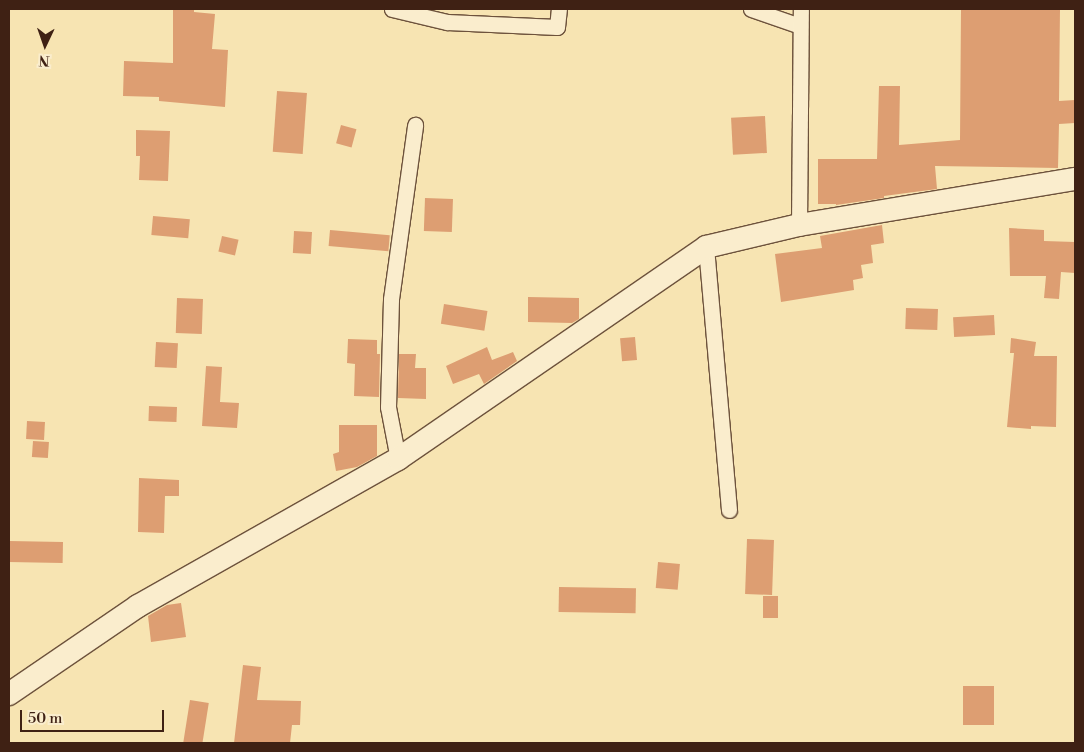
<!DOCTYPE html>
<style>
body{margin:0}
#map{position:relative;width:1084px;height:752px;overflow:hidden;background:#f7e4b2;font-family:"Libre Bodoni",serif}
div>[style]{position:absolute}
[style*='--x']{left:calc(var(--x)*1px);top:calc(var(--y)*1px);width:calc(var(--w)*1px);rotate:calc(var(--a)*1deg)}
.building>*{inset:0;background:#dd9e72;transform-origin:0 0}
.roads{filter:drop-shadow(1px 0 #6d523c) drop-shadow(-1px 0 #6d523c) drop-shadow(0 1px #6d523c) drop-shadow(0 -1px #6d523c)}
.minor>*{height:15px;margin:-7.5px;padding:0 7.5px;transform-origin:7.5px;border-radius:7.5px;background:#faedcd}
.secondary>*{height:22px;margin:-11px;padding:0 11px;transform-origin:11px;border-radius:11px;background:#faedcd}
span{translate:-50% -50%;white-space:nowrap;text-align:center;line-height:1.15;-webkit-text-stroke:4px #faedcd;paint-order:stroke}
.frame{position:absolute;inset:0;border:10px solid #3f2114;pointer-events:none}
.north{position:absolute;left:20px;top:20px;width:50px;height:50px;-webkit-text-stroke:4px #faedcd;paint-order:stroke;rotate:183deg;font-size:14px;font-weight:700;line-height:20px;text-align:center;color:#3f2114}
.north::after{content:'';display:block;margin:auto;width:18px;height:22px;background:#3f2114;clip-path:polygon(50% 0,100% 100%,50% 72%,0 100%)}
.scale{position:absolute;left:20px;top:710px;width:144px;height:22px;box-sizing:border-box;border:2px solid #3f2114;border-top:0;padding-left:6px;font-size:15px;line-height:18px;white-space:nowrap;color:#3f2114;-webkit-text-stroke:4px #faedcd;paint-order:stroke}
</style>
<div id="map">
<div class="building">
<i style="clip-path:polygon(173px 9px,194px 9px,194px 12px,215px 14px,212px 49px,228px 50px,225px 107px,159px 101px,159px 97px,123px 96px,124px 61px,173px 63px)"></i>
<i style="clip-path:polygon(961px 9px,1060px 9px,1059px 101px,1075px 100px,1075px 123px,1059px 124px,1058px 168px,935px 166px,937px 189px,884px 196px,884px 198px,836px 205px,836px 204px,818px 204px,818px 159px,877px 159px,879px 86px,900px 86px,899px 145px,960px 140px)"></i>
<i style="left:277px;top:91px;width:30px;height:61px;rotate:4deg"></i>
<i style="left:765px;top:116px;width:37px;height:34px;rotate:87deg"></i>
<i style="left:341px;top:125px;width:16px;height:19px;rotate:15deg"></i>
<i style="clip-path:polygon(136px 130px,170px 131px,168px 181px,139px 180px,140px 156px,136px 156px)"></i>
<i style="left:425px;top:198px;width:28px;height:33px;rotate:2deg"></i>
<i style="left:153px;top:216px;width:37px;height:19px;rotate:5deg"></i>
<i style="clip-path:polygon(882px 225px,884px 243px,871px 245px,873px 263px,861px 265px,863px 278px,853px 280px,854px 290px,781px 302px,775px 254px,822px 248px,820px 236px)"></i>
<i style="clip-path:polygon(1009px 228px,1044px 230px,1044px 241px,1075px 242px,1075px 273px,1061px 272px,1059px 299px,1044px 298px,1046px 276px,1010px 276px)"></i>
<i style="left:330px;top:230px;width:60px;height:16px;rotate:5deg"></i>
<i style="left:294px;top:231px;width:18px;height:22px;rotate:3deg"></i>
<i style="left:222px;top:236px;width:17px;height:16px;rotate:13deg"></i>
<i style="clip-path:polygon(528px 297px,579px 298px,579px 319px,572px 323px,528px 322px)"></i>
<i style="left:177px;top:298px;width:26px;height:35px;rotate:2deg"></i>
<i style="left:444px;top:304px;width:44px;height:20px;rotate:9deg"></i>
<i style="left:906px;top:308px;width:32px;height:21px;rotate:2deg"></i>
<i style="left:994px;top:315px;width:20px;height:41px;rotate:87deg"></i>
<i style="left:635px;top:337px;width:23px;height:15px;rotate:85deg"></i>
<i style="clip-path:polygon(1011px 338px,1036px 342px,1034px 356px,1057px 356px,1056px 427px,1031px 426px,1031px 429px,1007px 427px,1014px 353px,1010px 353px)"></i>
<i style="clip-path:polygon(348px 339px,377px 340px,377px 354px,380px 354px,379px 397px,354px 396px,355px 364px,347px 363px)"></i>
<i style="left:156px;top:342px;width:22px;height:25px;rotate:3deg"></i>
<i style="clip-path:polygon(487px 347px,492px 360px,513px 352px,517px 361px,484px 384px,479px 374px,453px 384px,446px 366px)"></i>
<i style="clip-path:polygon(399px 354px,416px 354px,415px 368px,426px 368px,426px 399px,398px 398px)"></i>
<i style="clip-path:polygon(206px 366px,222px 367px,220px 402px,239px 403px,237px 428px,202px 426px)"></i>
<i style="left:149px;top:406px;width:28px;height:15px;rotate:2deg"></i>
<i style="left:27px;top:421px;width:18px;height:18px;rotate:3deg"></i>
<i style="clip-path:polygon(339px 425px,377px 425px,377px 456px,357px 467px,336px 471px,333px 454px,339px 452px)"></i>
<i style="left:33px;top:441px;width:16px;height:16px;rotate:4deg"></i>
<i style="clip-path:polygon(139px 478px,179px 480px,179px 496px,165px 496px,164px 533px,138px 532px)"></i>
<i style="left:747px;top:539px;width:27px;height:55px;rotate:2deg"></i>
<i style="left:9px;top:541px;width:54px;height:21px;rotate:1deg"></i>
<i style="left:658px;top:562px;width:22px;height:26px;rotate:5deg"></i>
<i style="left:559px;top:587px;width:77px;height:25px;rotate:1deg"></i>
<i style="left:763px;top:596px;width:15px;height:22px"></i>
<i style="clip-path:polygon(181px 603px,186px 637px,151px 642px,148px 616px,167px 605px)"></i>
<i style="clip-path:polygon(243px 665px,261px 667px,257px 700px,301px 701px,300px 725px,292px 725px,290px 743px,234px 743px)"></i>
<i style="left:963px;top:686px;width:31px;height:39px"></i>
<i style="left:190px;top:700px;width:19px;height:43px;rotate:9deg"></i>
</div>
<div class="roads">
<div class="minor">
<i style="--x:392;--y:9;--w:57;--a:13.3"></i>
<i style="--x:447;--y:22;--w:110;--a:2.6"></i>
<i style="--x:557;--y:27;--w:18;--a:-84"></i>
<i style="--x:751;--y:9;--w:52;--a:19.1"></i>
<i style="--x:799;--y:225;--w:216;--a:-89.5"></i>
<i style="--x:706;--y:247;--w:264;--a:85"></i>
<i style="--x:398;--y:459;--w:53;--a:-100.9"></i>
<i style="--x:388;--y:407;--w:108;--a:-88.4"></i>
<i style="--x:391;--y:299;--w:176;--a:-82.1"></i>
</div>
<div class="secondary">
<i style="--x:9;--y:694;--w:156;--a:-34.3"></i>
<i style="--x:138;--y:606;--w:299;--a:-29.5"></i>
<i style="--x:398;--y:459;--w:374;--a:-34.5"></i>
<i style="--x:706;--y:247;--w:96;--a:-13.3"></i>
<i style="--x:799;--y:225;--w:280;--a:-9.5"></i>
</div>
</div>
<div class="frame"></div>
<div class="north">N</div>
<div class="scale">50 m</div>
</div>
